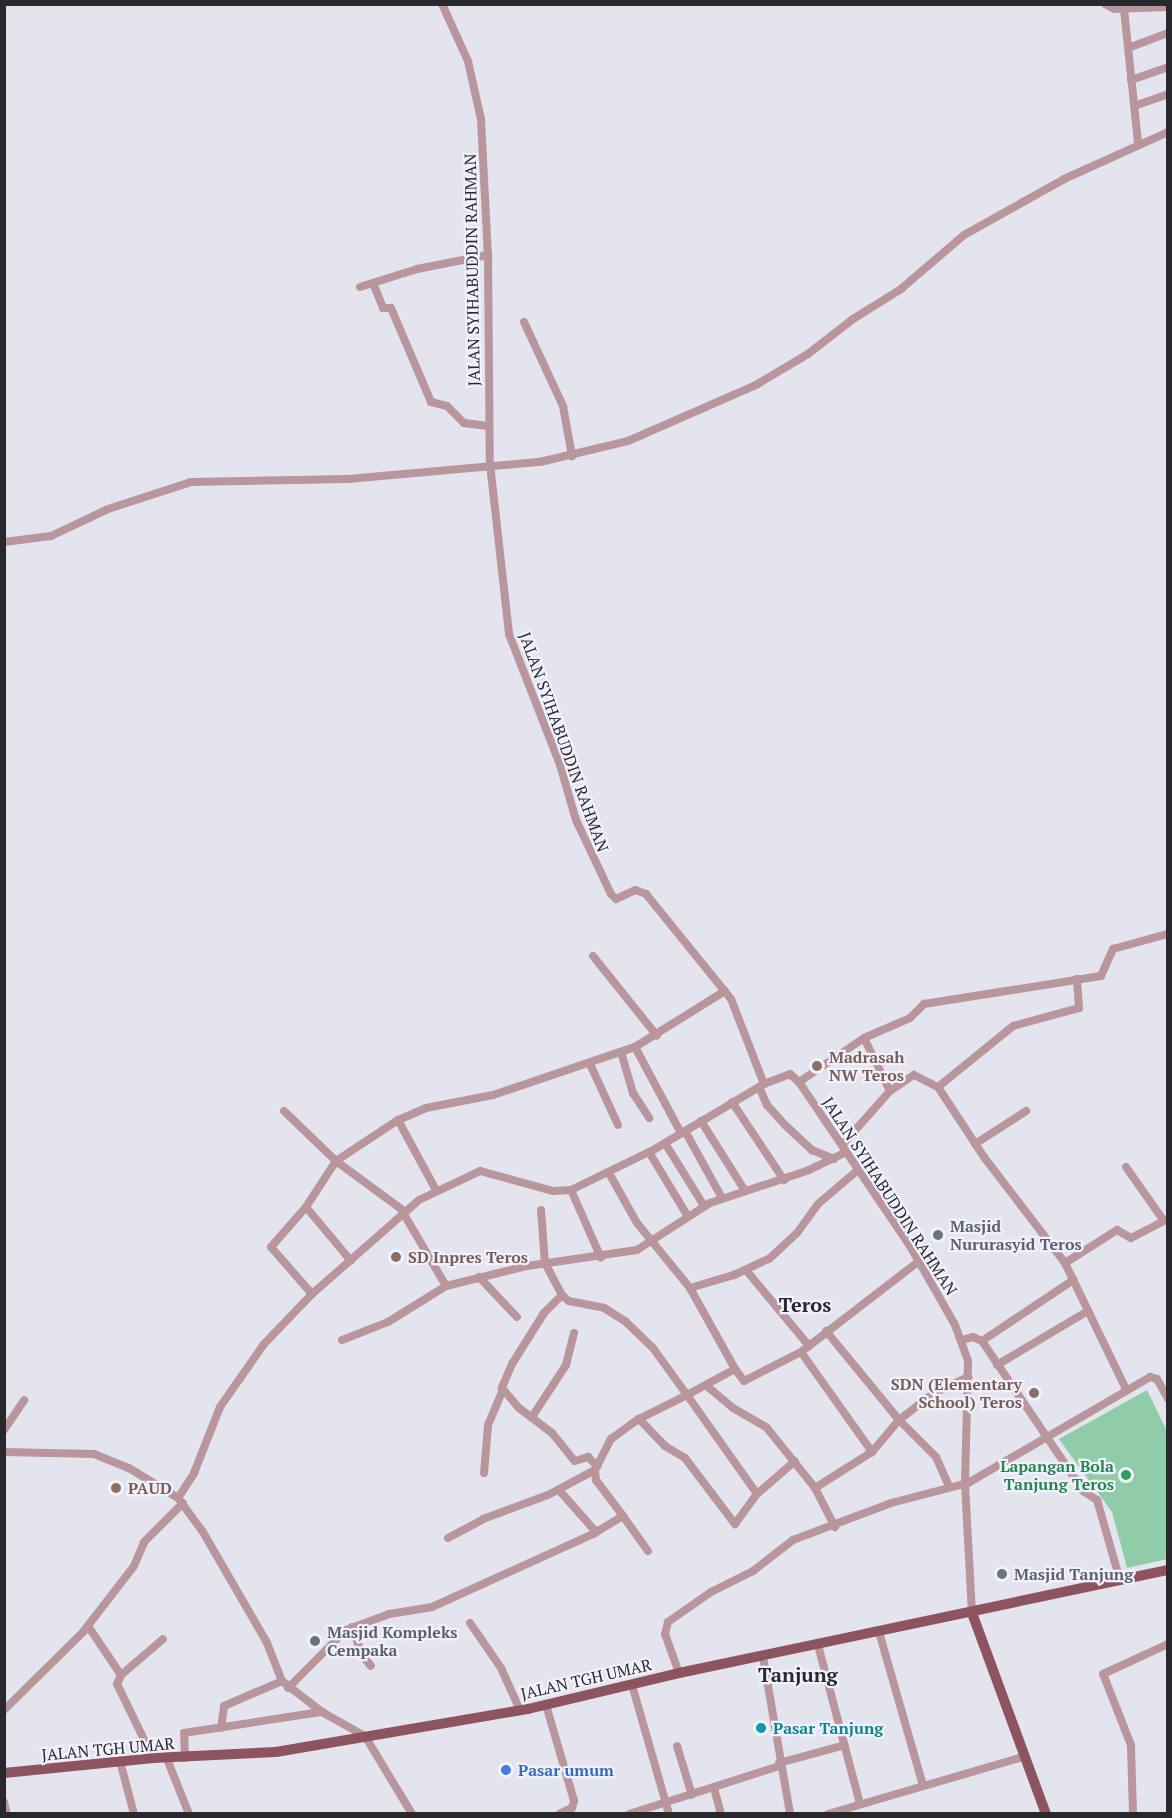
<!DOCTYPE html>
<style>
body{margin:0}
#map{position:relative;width:1172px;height:1818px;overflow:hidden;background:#e4e4ef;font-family:"PT Serif",serif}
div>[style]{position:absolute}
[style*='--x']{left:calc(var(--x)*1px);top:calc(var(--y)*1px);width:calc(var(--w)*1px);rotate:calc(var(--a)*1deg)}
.green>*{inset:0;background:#8fcda9}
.stream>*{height:2px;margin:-1px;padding:0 1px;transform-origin:1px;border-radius:1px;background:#69c8d8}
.minor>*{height:8px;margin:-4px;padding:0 4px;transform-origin:4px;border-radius:4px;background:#b8969b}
.major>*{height:10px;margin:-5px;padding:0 5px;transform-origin:5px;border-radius:5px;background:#8d535e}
.dots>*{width:16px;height:16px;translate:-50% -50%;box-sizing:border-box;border:3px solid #f1f2fd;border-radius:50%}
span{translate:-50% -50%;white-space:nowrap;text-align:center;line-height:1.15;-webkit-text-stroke:4.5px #f1f2fd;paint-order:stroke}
.street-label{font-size:16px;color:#29292d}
.education-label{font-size:16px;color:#785e54;font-weight:700}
.left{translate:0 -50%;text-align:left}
.right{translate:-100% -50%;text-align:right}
.worship-label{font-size:16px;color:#5b616d;font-weight:700}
.leisure-label{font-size:16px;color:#27864d;font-weight:700}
.culture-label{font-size:16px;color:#0d838f;font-weight:700}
.shop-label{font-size:16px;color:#366cbe;font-weight:700}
.quarter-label{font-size:20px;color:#282931;font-weight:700}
.frame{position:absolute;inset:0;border:6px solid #29292d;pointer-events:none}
</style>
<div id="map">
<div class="green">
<i style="clip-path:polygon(1147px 1390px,1167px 1431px,1167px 1559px,1127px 1568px,1112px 1512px,1059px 1439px)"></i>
</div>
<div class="stream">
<i style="--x:4;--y:1038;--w:5;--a:90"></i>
</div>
<div class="minor">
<i style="--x:442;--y:4;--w:63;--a:65.5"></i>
<i style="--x:468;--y:61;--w:59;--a:77.4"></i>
<i style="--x:481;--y:119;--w:136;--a:87.1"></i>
<i style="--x:488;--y:255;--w:209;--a:89.5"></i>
<i style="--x:490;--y:464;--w:171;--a:83.6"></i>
<i style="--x:509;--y:634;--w:141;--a:68.7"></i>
<i style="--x:560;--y:765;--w:57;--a:73.8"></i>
<i style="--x:576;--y:820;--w:82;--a:64.7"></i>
<i style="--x:611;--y:894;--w:7;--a:45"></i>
<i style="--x:616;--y:899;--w:21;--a:-25"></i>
<i style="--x:635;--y:890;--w:12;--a:20"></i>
<i style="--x:646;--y:894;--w:135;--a:51"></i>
<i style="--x:731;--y:999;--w:91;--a:68.8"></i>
<i style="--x:764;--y:1084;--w:28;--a:-21"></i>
<i style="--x:790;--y:1074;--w:12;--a:42"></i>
<i style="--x:799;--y:1082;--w:198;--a:55.9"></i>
<i style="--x:910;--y:1246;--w:91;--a:60.3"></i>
<i style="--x:955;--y:1325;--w:38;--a:70"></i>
<i style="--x:968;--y:1361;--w:123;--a:91.4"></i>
<i style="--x:965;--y:1484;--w:129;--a:86.9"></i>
<i style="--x:1105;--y:4;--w:10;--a:29"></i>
<i style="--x:1114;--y:9;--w:54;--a:-2.1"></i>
<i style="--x:1124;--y:9;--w:134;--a:84"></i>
<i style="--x:1128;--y:48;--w:43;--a:-20.6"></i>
<i style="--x:1131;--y:80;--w:39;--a:-19"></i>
<i style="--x:1134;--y:106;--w:36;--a:-19"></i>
<i style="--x:373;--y:283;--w:27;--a:68"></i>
<i style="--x:383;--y:308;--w:8;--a:0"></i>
<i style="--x:391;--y:308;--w:102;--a:66.9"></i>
<i style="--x:431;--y:402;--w:16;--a:14"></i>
<i style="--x:447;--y:406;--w:24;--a:45"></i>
<i style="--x:464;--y:423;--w:24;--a:7"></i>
<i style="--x:360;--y:287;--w:60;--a:-17.5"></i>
<i style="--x:417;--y:269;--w:72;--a:-11.2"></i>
<i style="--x:524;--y:322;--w:93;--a:65.1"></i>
<i style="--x:563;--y:406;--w:51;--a:79.8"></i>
<i style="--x:4;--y:542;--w:47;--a:-7.3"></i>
<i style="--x:51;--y:536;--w:63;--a:-25.3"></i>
<i style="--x:108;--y:509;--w:87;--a:-18"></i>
<i style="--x:191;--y:482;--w:157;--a:-1.1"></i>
<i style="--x:348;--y:479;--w:193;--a:-5.1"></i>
<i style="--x:540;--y:462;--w:90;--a:-13.4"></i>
<i style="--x:628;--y:441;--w:140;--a:-23.6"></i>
<i style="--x:756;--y:385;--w:61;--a:-30.8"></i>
<i style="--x:808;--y:354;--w:57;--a:-37.9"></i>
<i style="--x:853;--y:319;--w:57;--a:-32"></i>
<i style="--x:901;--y:289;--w:83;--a:-40.6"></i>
<i style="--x:964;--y:235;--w:115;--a:-29.2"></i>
<i style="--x:1064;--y:179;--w:114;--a:-24.3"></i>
<i style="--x:593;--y:956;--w:102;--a:51.3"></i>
<i style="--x:864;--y:1038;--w:59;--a:63.9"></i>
<i style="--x:890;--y:1091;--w:29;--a:-34"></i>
<i style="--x:914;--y:1075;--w:27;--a:27"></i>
<i style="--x:938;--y:1087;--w:84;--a:56.7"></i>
<i style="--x:984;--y:1157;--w:133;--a:52.6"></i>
<i style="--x:1065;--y:1263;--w:140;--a:64.2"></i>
<i style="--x:635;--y:1047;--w:98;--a:61.9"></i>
<i style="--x:621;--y:1052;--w:43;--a:73.7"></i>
<i style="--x:633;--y:1093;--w:30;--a:57"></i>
<i style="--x:590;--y:1064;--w:67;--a:65.3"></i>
<i style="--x:799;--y:1082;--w:78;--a:-34.1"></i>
<i style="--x:864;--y:1038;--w:50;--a:-23.5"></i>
<i style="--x:910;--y:1018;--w:20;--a:-45"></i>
<i style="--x:924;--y:1004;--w:179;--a:-9"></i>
<i style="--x:1101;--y:976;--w:30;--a:-66"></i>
<i style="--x:1113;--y:949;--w:57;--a:-15.3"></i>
<i style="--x:759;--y:1087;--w:20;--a:66"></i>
<i style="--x:767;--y:1105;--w:27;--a:48"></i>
<i style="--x:785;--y:1125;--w:37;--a:43"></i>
<i style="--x:812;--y:1150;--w:24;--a:22"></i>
<i style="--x:938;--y:1087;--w:97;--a:-39.1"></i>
<i style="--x:1013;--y:1026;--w:68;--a:-15.3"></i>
<i style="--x:1079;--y:1008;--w:29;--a:-94"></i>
<i style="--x:732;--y:1102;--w:94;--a:56.3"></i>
<i style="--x:284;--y:1111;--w:72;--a:43.9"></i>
<i style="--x:336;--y:1161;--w:81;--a:36.4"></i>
<i style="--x:401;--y:1209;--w:89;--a:59.7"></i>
<i style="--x:446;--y:1286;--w:83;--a:-13.9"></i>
<i style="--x:527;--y:1266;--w:111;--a:-8.3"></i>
<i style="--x:637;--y:1250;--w:87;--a:-32.8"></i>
<i style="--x:710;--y:1203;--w:104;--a:-18.4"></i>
<i style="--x:809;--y:1170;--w:41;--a:-25.9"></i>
<i style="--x:398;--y:1120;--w:80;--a:61.5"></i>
<i style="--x:701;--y:1121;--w:83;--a:57.8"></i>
<i style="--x:685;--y:1131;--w:77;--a:61.1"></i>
<i style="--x:665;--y:1143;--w:74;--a:58.2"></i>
<i style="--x:975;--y:1144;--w:61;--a:-32.9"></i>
<i style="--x:842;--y:1145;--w:72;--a:-48.4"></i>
<i style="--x:649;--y:1152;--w:74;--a:58.9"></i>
<i style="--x:1126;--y:1167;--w:66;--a:54.9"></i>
<i style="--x:609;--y:1173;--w:57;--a:60.8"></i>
<i style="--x:637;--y:1223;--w:84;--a:50.8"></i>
<i style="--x:690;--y:1288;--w:93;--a:60.9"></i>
<i style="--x:571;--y:1190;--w:74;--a:66.2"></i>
<i style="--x:306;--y:1207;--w:55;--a:-56.9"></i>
<i style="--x:336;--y:1161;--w:74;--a:-33.5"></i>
<i style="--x:398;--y:1120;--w:30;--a:-23"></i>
<i style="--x:426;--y:1108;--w:68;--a:-11"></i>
<i style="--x:493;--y:1095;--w:150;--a:-18.7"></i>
<i style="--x:635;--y:1047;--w:106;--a:-31.9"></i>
<i style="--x:541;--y:1210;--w:53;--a:85.7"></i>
<i style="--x:545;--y:1263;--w:36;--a:62"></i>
<i style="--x:562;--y:1295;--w:9;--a:41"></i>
<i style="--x:569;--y:1301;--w:36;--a:11"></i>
<i style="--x:604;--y:1308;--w:25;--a:32"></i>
<i style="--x:625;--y:1321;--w:39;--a:44"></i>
<i style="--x:653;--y:1348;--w:58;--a:54.1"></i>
<i style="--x:687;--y:1395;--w:55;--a:-28.4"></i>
<i style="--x:735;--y:1369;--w:15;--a:53"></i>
<i style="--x:744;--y:1381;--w:64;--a:-27"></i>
<i style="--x:801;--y:1352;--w:149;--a:-37.6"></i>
<i style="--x:1065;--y:1263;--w:62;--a:-32.4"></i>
<i style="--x:1117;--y:1230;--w:16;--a:30"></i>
<i style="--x:1131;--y:1238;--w:42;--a:-27.2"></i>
<i style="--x:746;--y:1270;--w:99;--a:50.3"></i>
<i style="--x:479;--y:1277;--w:55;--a:46.5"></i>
<i style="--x:690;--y:1288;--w:46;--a:-16.5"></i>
<i style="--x:734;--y:1275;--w:38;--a:-25"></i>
<i style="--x:769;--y:1259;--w:38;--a:-43"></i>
<i style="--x:797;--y:1233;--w:36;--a:-54"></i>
<i style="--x:818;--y:1204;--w:52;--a:-40.4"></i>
<i style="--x:312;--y:1294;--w:62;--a:-131.1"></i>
<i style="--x:271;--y:1247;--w:53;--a:-48.8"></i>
<i style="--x:306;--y:1207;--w:70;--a:50.2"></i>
<i style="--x:562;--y:1295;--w:25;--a:135"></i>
<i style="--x:544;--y:1313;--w:60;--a:122.1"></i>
<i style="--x:512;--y:1364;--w:26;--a:113"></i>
<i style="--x:502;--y:1388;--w:26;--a:50"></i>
<i style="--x:519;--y:1408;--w:41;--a:37.1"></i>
<i style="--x:552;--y:1433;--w:36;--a:51"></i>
<i style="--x:575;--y:1461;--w:14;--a:-17"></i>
<i style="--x:588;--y:1457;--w:13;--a:45"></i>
<i style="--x:826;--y:1331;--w:115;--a:50.6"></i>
<i style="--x:899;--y:1420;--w:44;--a:-37.6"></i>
<i style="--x:934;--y:1393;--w:38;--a:-25"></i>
<i style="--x:342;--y:1340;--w:49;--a:-21.4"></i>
<i style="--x:388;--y:1322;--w:68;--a:-31.8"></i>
<i style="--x:962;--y:1340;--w:11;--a:-15"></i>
<i style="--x:973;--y:1337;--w:10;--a:24"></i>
<i style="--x:982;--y:1341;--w:181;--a:56"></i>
<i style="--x:1083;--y:1491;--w:17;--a:33"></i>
<i style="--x:1097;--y:1500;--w:83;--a:74"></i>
<i style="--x:982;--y:1341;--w:110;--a:-33.8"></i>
<i style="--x:801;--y:1352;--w:123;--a:54.6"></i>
<i style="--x:997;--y:1365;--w:106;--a:-30.7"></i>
<i style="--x:708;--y:1387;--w:33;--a:40"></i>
<i style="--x:733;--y:1408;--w:39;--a:30"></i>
<i style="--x:767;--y:1428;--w:77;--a:51.3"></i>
<i style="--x:815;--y:1488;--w:44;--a:62.9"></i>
<i style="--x:532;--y:1417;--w:62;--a:-56.8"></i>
<i style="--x:566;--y:1365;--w:33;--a:-76"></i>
<i style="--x:639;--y:1419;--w:54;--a:-26.6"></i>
<i style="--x:687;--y:1395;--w:121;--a:54.7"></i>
<i style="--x:4;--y:1430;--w:36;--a:-56"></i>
<i style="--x:4;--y:1452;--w:90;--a:1.3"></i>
<i style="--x:94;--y:1454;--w:38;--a:22"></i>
<i style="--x:129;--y:1468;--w:57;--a:31.5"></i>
<i style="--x:178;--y:1498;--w:42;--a:53.7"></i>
<i style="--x:203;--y:1532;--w:128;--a:60"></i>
<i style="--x:267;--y:1643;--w:41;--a:68.5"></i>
<i style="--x:282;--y:1681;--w:51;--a:37.8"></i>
<i style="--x:322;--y:1712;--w:49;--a:29.2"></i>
<i style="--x:365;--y:1736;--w:91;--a:58.9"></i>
<i style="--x:484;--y:1473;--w:48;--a:-85.2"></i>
<i style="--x:488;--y:1425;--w:38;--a:-67"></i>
<i style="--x:815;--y:1488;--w:67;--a:-32.3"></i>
<i style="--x:872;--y:1452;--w:42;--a:-49.8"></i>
<i style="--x:899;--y:1420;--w:52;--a:45"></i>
<i style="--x:936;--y:1457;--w:32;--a:66"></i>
<i style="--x:559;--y:1490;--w:56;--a:48.6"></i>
<i style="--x:178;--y:1498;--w:30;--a:-57"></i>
<i style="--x:194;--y:1473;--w:71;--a:-68.5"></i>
<i style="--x:220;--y:1407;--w:77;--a:-55.1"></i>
<i style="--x:264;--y:1344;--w:69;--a:-46.2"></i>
<i style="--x:312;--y:1294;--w:142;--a:-41.3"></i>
<i style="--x:419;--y:1200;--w:68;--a:-25.4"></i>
<i style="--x:480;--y:1171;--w:76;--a:15.3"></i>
<i style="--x:553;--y:1191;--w:18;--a:-3"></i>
<i style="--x:571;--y:1190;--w:93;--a:-26"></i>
<i style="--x:655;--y:1149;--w:127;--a:-30.8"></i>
<i style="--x:623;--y:1516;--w:43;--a:54.5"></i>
<i style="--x:448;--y:1538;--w:40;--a:-28"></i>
<i style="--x:483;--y:1519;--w:69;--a:-20.3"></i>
<i style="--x:548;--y:1495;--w:53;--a:-28"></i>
<i style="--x:470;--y:1623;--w:55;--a:55.4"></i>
<i style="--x:501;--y:1668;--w:46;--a:65.7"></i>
<i style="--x:88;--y:1626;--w:59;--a:56"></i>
<i style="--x:352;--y:1627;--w:30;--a:70"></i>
<i style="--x:362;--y:1655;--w:14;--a:51"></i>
<i style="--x:879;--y:1632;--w:159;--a:74"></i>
<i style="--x:818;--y:1645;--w:164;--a:75.2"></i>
<i style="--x:763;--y:1657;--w:159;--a:80.2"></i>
<i style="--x:679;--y:1673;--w:41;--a:-109.7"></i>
<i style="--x:665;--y:1634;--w:12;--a:-76"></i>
<i style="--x:668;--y:1622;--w:52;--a:-34.9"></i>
<i style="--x:711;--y:1592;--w:47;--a:-26.6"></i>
<i style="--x:753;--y:1571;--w:51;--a:-37.8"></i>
<i style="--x:793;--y:1540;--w:105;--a:-20.7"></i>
<i style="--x:891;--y:1503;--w:80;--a:-14.6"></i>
<i style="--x:968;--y:1483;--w:211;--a:-30.2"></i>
<i style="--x:1150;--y:1377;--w:7;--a:16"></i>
<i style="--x:1157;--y:1379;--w:23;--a:61"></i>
<i style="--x:632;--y:1685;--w:134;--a:74"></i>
<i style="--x:288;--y:1688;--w:82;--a:-45"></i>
<i style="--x:346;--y:1630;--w:46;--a:-20.4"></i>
<i style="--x:389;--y:1614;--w:44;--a:-9.2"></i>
<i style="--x:432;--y:1607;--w:177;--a:-24.4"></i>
<i style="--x:593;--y:1534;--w:35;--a:-31"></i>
<i style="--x:623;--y:1516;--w:45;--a:-126.9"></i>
<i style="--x:596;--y:1480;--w:10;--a:-96"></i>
<i style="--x:595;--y:1470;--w:35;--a:-63"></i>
<i style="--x:611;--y:1439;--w:34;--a:-36"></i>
<i style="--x:639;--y:1419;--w:37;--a:46"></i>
<i style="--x:665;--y:1446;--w:23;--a:31"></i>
<i style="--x:685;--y:1458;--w:83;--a:52.9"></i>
<i style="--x:735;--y:1524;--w:37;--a:-54"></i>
<i style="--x:757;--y:1494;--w:50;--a:-41"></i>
<i style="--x:546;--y:1705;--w:100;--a:73.7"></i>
<i style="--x:574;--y:1801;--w:7;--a:106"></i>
<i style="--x:572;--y:1808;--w:14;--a:155"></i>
<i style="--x:4;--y:1710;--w:111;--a:-44.6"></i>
<i style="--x:83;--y:1632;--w:83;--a:-52.3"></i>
<i style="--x:134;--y:1566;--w:26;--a:-67"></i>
<i style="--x:144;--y:1542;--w:55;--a:-45"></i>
<i style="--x:221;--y:1728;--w:22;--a:-82"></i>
<i style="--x:224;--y:1706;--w:63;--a:-23.3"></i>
<i style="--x:677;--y:1746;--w:51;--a:73"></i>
<i style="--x:153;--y:1758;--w:82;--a:-115.9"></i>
<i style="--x:117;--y:1684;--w:10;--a:-66"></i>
<i style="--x:121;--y:1675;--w:55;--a:-40.6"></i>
<i style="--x:185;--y:1758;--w:25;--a:-92"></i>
<i style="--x:184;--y:1733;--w:140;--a:-8.7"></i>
<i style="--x:167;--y:1759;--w:59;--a:68.2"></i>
<i style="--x:120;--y:1761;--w:55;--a:75.2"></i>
<i style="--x:779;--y:1763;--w:68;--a:-15.3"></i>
<i style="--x:714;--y:1788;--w:27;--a:75"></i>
<i style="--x:4;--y:1802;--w:12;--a:76"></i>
<i style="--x:629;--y:1814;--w:157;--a:-17.7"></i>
<i style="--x:828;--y:1814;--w:203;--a:-16.3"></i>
<i style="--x:1133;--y:1814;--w:69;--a:-91.7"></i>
<i style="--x:1131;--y:1745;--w:76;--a:-111.5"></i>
<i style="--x:1103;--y:1674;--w:72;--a:-24.8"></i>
</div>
<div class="major">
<i style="--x:972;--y:1613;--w:214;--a:69.8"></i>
<i style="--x:4;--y:1773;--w:150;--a:-5.7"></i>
<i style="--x:153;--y:1758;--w:123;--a:-2.8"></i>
<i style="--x:276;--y:1752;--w:256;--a:-9.7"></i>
<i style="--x:528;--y:1709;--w:155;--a:-13.4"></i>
<i style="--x:679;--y:1673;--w:500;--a:-11.9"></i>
</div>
<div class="dots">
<i style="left:817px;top:1066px;background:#8d6e63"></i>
<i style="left:938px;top:1235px;background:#6b7280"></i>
<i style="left:396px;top:1257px;background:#8d6e63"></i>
<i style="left:1034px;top:1393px;background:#8d6e63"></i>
<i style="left:1126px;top:1475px;background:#2e9e5b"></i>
<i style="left:116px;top:1488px;background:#8d6e63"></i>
<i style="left:1002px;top:1574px;background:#6b7280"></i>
<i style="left:315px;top:1641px;background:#6b7280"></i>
<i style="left:761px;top:1728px;background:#0f9aa8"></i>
<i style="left:506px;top:1770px;background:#3f7fe0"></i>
</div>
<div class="street-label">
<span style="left:472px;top:270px;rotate:-91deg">JALAN SYIHABUDDIN RAHMAN</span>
<span style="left:564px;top:742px;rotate:70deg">JALAN SYIHABUDDIN RAHMAN</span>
<span style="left:890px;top:1196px;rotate:57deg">JALAN SYIHABUDDIN RAHMAN</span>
<span style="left:586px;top:1679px;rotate:-13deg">JALAN TGH UMAR</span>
<span style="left:108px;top:1749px;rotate:-5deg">JALAN TGH UMAR</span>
</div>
<div class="education-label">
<span class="left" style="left:829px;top:1066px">Madrasah<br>NW Teros</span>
<span class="left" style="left:408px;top:1257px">SD Inpres Teros</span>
<span class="right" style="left:1022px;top:1393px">SDN (Elementary<br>School) Teros</span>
<span class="left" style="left:128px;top:1488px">PAUD</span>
</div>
<div class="worship-label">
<span class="left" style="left:950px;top:1235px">Masjid<br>Nururasyid Teros</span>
<span class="left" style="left:1014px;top:1574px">Masjid Tanjung</span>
<span class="left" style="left:327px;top:1641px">Masjid Kompleks<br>Cempaka</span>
</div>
<div class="leisure-label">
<span class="right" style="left:1114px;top:1475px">Lapangan Bola<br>Tanjung Teros</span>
</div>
<div class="culture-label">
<span class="left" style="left:773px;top:1728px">Pasar Tanjung</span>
</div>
<div class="shop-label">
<span class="left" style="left:518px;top:1770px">Pasar umum</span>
</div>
<div class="quarter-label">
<span style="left:805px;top:1304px">Teros</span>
<span style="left:798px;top:1674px">Tanjung</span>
</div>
<div class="frame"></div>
</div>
